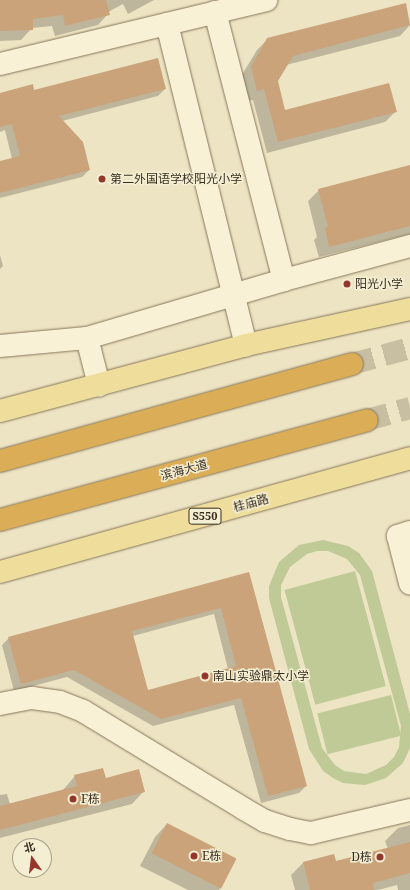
<!DOCTYPE html>
<meta charset="utf-8">
<style>
body{margin:0}
#map{position:relative;width:410px;height:890px;overflow:hidden;background:#ede4c3;font-family:"Noto Serif","Noto Sans SC",serif}
div>[style]{position:absolute}
.green>*{inset:0;background:#bfca97;transform-origin:0 0}
.shadow>*{inset:0;background:#0003}
.building>*{inset:0;background:#caa37a;transform-origin:0 0}
.highway-tunnel>*{height:22px;margin-top:-11px;transform-origin:0;background:repeating-linear-gradient(90deg,#c8bfa2 0 22px,transparent 0 33px)}
.roads{filter:drop-shadow(0 0 1px #86765a) drop-shadow(0 0 1px #86765a)}
.minor>*{height:22px;margin:-11px;padding:0 11px;transform-origin:11px;border-radius:11px;background:#f8f1d6}
.major>*{height:22px;margin:-11px;padding:0 11px;transform-origin:11px;border-radius:11px;background:#efdd9b}
.highway>*{height:22px;margin:-11px;padding:0 11px;transform-origin:11px;border-radius:11px;background:#daad56}
.dots>*{width:11px;height:11px;translate:-50% -50%;box-sizing:border-box;border:2px solid #f4eed2;border-radius:50%}
span{translate:-50% -50%;white-space:nowrap;text-align:center;line-height:1.15;-webkit-text-stroke:3px #f4eed2;paint-order:stroke}
.shield-label span{padding:1px 3px;background:#f4eed2;border:1px solid;border-radius:3px;-webkit-text-stroke-width:0}
.shield-label{font-size:11px;color:#362c1e;font-weight:700}
.poi-label{font-size:12px;color:#362c1e}
.left{translate:0 -50%;text-align:left}
.right{translate:-100% -50%;text-align:right}
.street-label{font-size:12px;color:#362c1e}
.north{position:absolute;left:12px;top:838px;width:40px;height:40px;box-sizing:border-box;background:#f4eed2;border:1px solid #a8a08a;border-radius:50%;rotate:346deg;font-size:11px;font-weight:700;line-height:16px;text-align:center;color:#362c1e}
.north::after{content:'';display:block;margin:auto;width:14px;height:18px;background:#93362c;clip-path:polygon(50% 0,100% 100%,50% 72%,0 100%)}
</style>
<div id="map">
<div class="green">
<div style="clip-path:polygon(evenodd,323px 540px,348px 546px,359px 553px,372px 571px,410px 714px,410px 748px,403px 763px,386px 778px,365px 785px,343px 783px,333px 778px,323px 771px,309px 749px,269px 598px,269px 586px,279px 562px,299px 545px,323px 540px,317px 551px,328px 551px,347px 559px,360px 575px,401px 726px,399px 747px,394px 757px,386px 765px,366px 774px,344px 771px,335px 765px,322px 748px,281px 597px,281px 585px,290px 567px,307px 554px,317px 551px)"></div>
<div style="left:355px;top:571px;width:119px;height:73px;rotate:75deg"></div>
<div style="left:391px;top:695px;width:42px;height:76px;rotate:76deg"></div>
</div>
<div class="shadow">
<div style="clip-path:polygon(0 0,154px 0,128px 14px,123px 4px,108px 12px,108px 14px,98px 25px,55px 36px,52px 26px,32px 28px,21px 40px,0 41px)"></div>
<div style="clip-path:polygon(405px 4px,410px 25px,400px 36px,286px 65px,277px 81px,284px 111px,396px 111px,385px 122px,267px 153px,253px 100px,246px 101px,240px 78px,257px 50px,268px 39px)"></div>
<div style="clip-path:polygon(165px 89px,158px 96px,62px 121px,89px 170px,82px 177px,0 198px,0 162px,12px 159px,5px 130px,0 132px,0 94px)"></div>
<div style="clip-path:polygon(410px 166px,410px 234px,319px 257px,314px 240px,317px 237px,308px 201px,319px 190px)"></div>
<div style="clip-path:polygon(0 255px,3px 266px,0 269px)"></div>
<div style="clip-path:polygon(evenodd,249px 573px,306px 786px,299px 793px,261px 803px,234px 705px,153px 726px,67px 677px,14px 691px,2px 645px,9px 638px,249px 573px,214px 614px,228px 669px,147px 691px,133px 636px,214px 614px)"></div>
<div style="clip-path:polygon(75px 776px,105px 779px,144px 791px,132px 804px,0 838px,0 795px,7px 794px,10px 804px,63px 790px)"></div>
<div style="clip-path:polygon(167px 824px,236px 859px,219px 890px,188px 890px,140px 866px,155px 837px)"></div>
<div style="clip-path:polygon(410px 825px,410px 890px,398px 890px,397px 885px,378px 890px,295px 890px,291px 875px,303px 863px,335px 862px,388px 849px,385px 841px,398px 828px)"></div>
</div>
<div class="building">
<div style="clip-path:polygon(0 0,106px 0,110px 15px,65px 26px,63px 15px,33px 19px,33px 30px,0 31px)"></div>
<div style="clip-path:polygon(406px 3px,410px 25px,293px 56px,278px 81px,285px 110px,389px 83px,397px 112px,278px 142px,264px 89px,257px 91px,251px 67px,267px 38px)"></div>
<div style="clip-path:polygon(158px 58px,166px 89px,59px 116px,83px 142px,90px 170px,0 193px,0 161px,20px 156px,12px 124px,0 127px,0 93px,33px 84px,34px 90px)"></div>
<div style="clip-path:polygon(410px 165px,410px 226px,329px 247px,325px 228px,328px 227px,318px 189px)"></div>
<div style="clip-path:polygon(evenodd,249px 572px,307px 786px,268px 796px,241px 698px,161px 719px,74px 670px,21px 684px,8px 637px,249px 572px,221px 608px,236px 666px,148px 690px,132px 631px,221px 608px)"></div>
<div style="clip-path:polygon(103px 768px,106px 778px,139px 769px,145px 792px,0 830px,0 806px,77px 786px,74px 775px)"></div>
<div style="left:167px;top:823px;width:78px;height:34px;rotate:27deg"></div>
<div style="clip-path:polygon(410px 842px,410px 873px,373px 883px,374px 890px,310px 890px,303px 862px,334px 854px,336px 861px)"></div>
</div>
<div class="highway-tunnel">
<div style="left:352px;top:364px;width:60px;rotate:-15.4deg"></div>
<div style="left:367px;top:420px;width:45px;rotate:-15.6deg"></div>
</div>
<div class="roads">
<div class="minor">
<div style="left:215px;top:12px;width:277px;rotate:75.6deg"></div>
<div style="left:167px;top:24px;width:331px;rotate:76.2deg"></div>
<div style="left:0;top:64px;width:274px;rotate:-13.5deg"></div>
<div style="left:87px;top:338px;width:49px;rotate:75.7deg"></div>
<div style="left:0;top:346px;width:87px;rotate:-5.3deg"></div>
<div style="left:87px;top:338px;width:205px;rotate:-16.4deg"></div>
<div style="left:284px;top:280px;width:131px;rotate:-15.1deg"></div>
<div style="left:410px;top:532px;width:13px;rotate:162deg"></div>
<div style="left:398px;top:536px;width:49px;rotate:75.7deg"></div>
<div style="left:0;top:704px;width:33px;rotate:-11deg"></div>
<div style="left:32px;top:698px;width:28px;rotate:8deg"></div>
<div style="left:60px;top:702px;width:25px;rotate:21deg"></div>
<div style="left:83px;top:711px;width:188px;rotate:31.3deg"></div>
<div style="left:244px;top:809px;width:24px;rotate:30deg"></div>
<div style="left:265px;top:821px;width:26px;rotate:18deg"></div>
<div style="left:290px;top:829px;width:21px;rotate:11deg"></div>
<div style="left:311px;top:833px;width:102px;rotate:-13.1deg"></div>
</div>
<div class="major">
<div style="left:0;top:411px;width:255px;rotate:-15deg"></div>
<div style="left:246px;top:345px;width:168px;rotate:-12.4deg"></div>
<div style="left:0;top:572px;width:426px;rotate:-15.5deg"></div>
</div>
<div class="highway">
<div style="left:0;top:461px;width:365px;rotate:-15.4deg"></div>
<div style="left:0;top:520px;width:380px;rotate:-15.2deg"></div>
</div>
</div>
<div class="dots">
<div style="left:102px;top:179px;background:#93362c"></div>
<div style="left:347px;top:284px;background:#93362c"></div>
<div style="left:205px;top:676px;background:#93362c"></div>
<div style="left:73px;top:799px;background:#93362c"></div>
<div style="left:194px;top:856px;background:#93362c"></div>
<div style="left:380px;top:857px;background:#93362c"></div>
</div>
<div class="shield-label">
<span style="left:205px;top:516px">S550</span>
</div>
<div class="poi-label">
<span class="left" style="left:110px;top:179px">第二外国语学校阳光小学</span>
<span class="left" style="left:355px;top:284px">阳光小学</span>
<span class="left" style="left:213px;top:676px">南山实验鼎太小学</span>
<span class="left" style="left:81px;top:799px">F栋</span>
<span class="left" style="left:202px;top:856px">E栋</span>
<span class="right" style="left:372px;top:857px">D栋</span>
</div>
<div class="street-label">
<span style="left:184px;top:470px;rotate:-15deg">滨海大道</span>
<span style="left:251px;top:503px;rotate:-15deg">桂庙路</span>
</div>
<div class="north">北</div>
</div>
